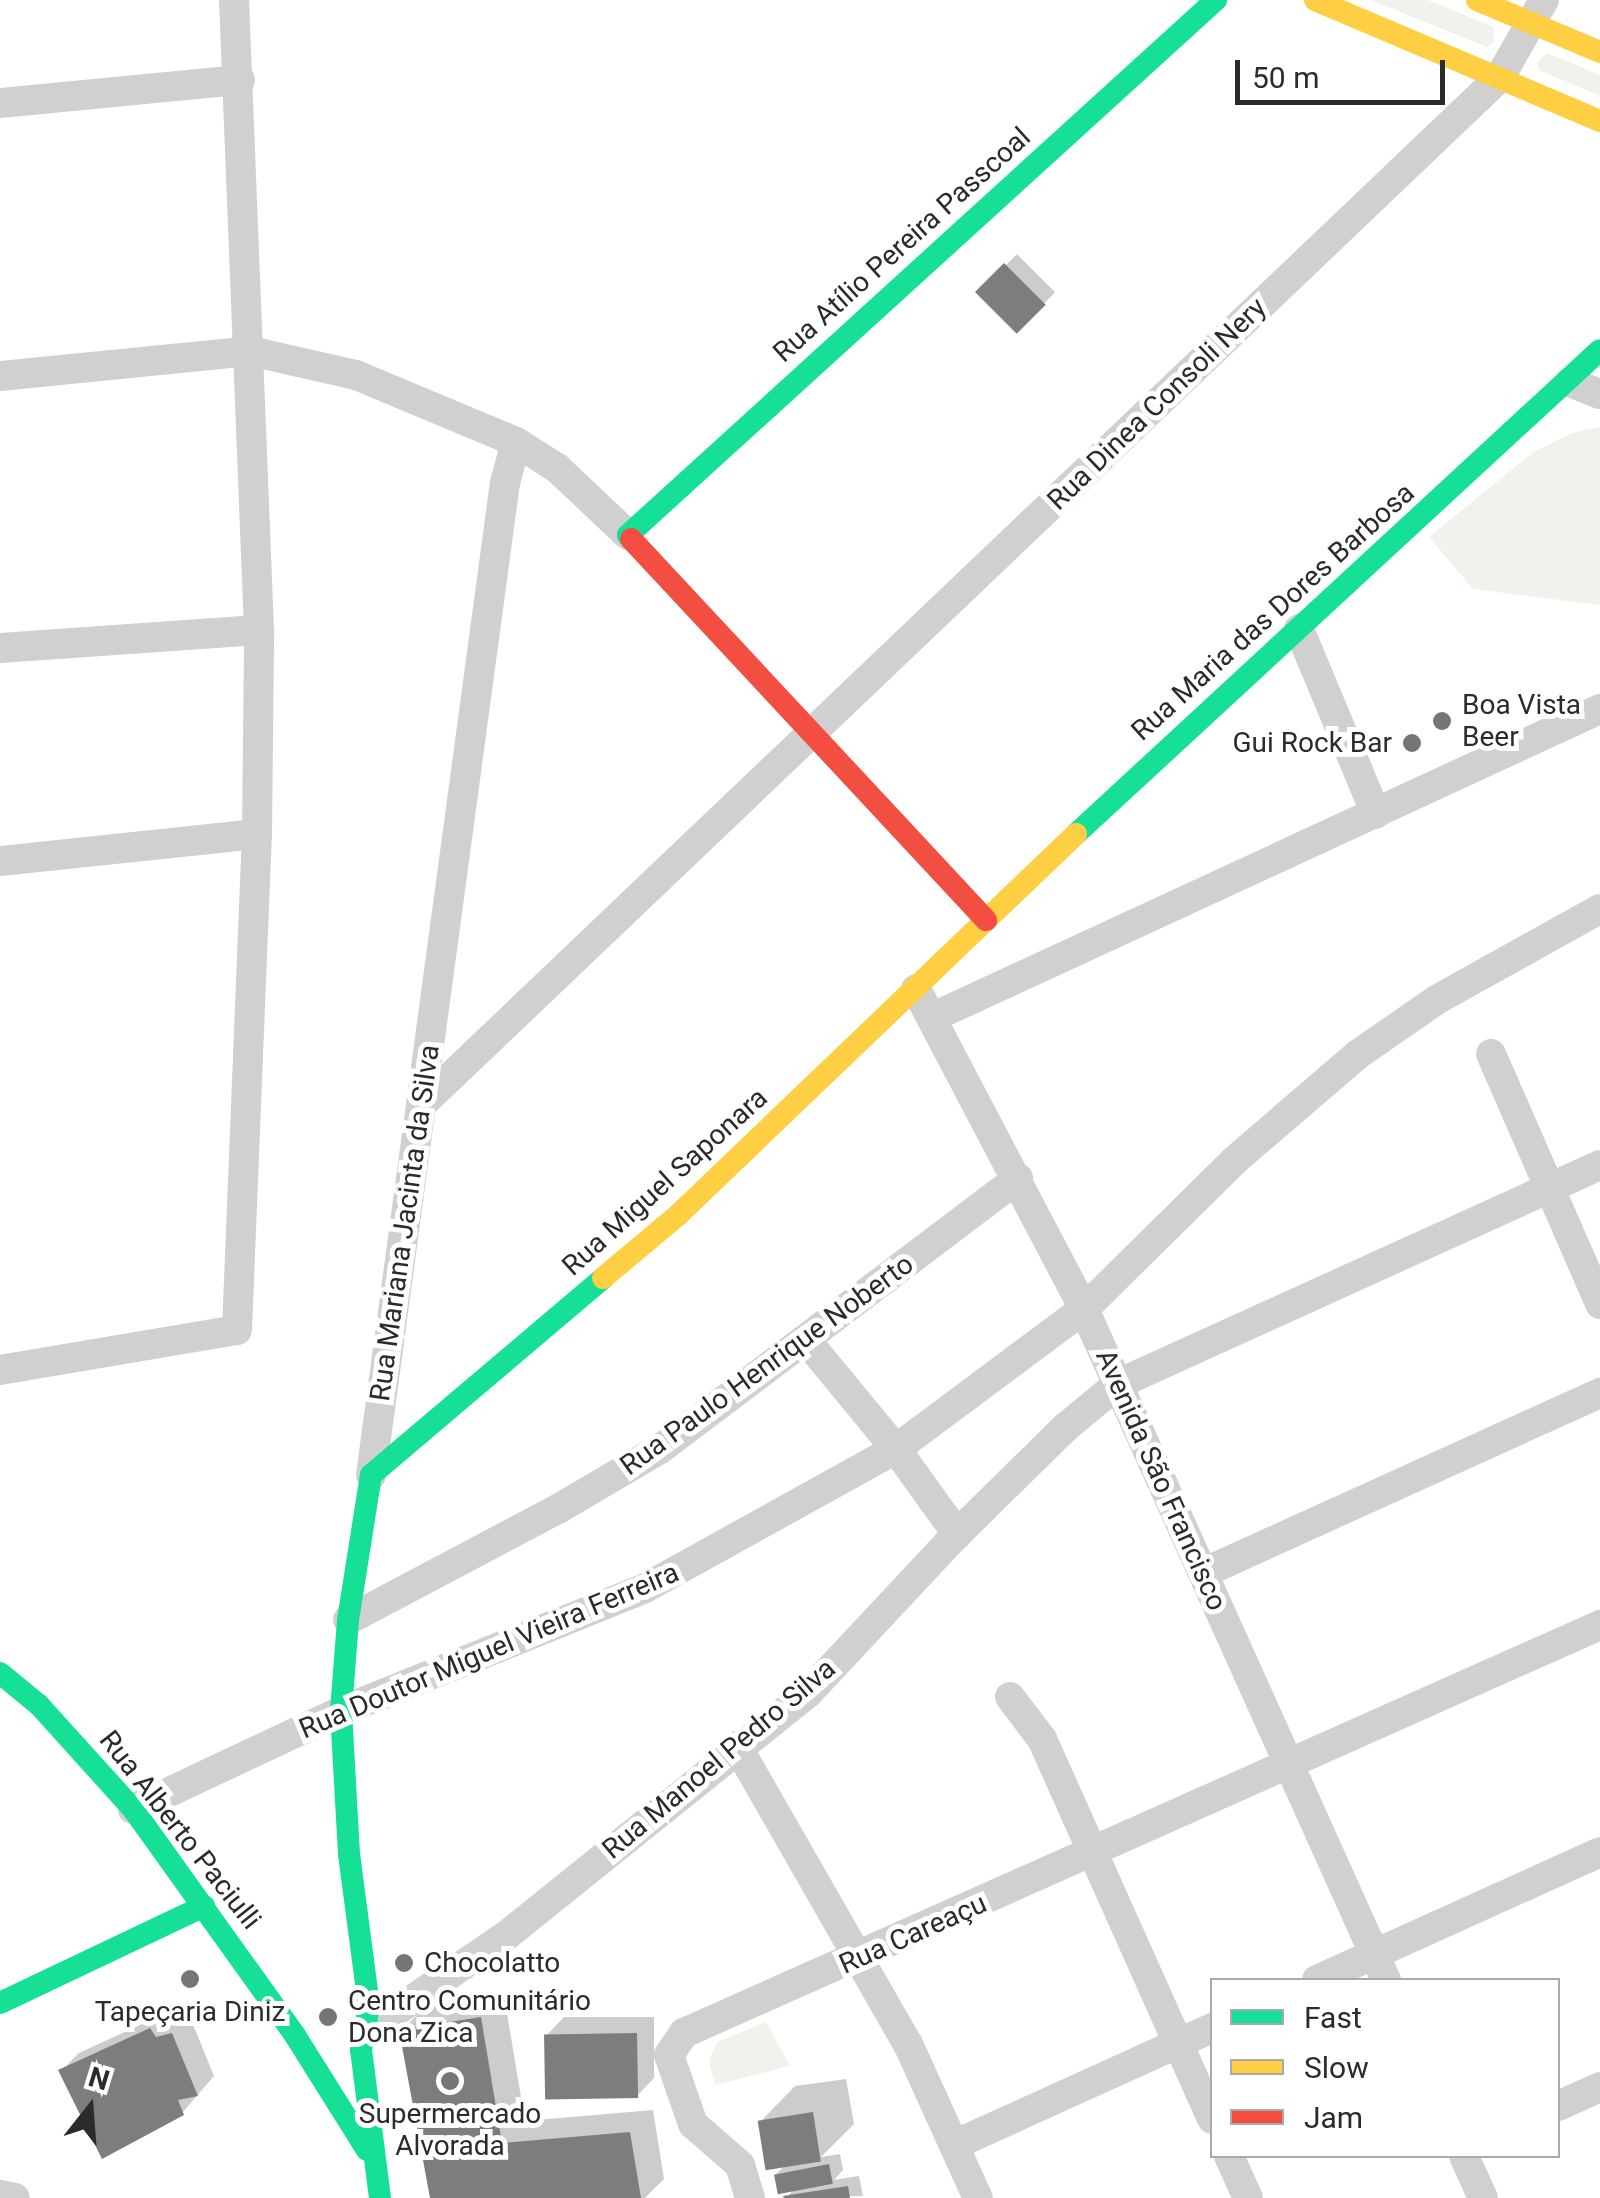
<!DOCTYPE html>
<meta charset="utf-8">
<style>
body{margin:0}
#map{position:relative;width:1600px;height:2198px;overflow:hidden;background:#fff;font-family:Roboto,sans-serif}
div>[style]{position:absolute}
.green>*{inset:0;background:#f1f2eb}
.shadow>*{inset:0;background:#0003;transform-origin:0 0}
.building>*{inset:0;background:#7d7d7d;transform-origin:0 0}
.street>*{height:30px;margin:-15px;padding:0 15px;transform-origin:15px;border-radius:15px;background:#d0d0d0}
.fast>*{height:22px;margin:-11px;padding:0 11px;transform-origin:11px;border-radius:11px;background:#16e098}
.slow>*{height:22px;margin:-11px;padding:0 11px;transform-origin:11px;border-radius:11px;background:#ffcf43}
.jam>*{height:22px;margin:-11px;padding:0 11px;transform-origin:11px;border-radius:11px;background:#f24e42}
.dots>*{width:28px;height:28px;translate:-50% -50%;box-sizing:border-box;border:5px solid #fff;border-radius:50%}
span{translate:-50% -50%;white-space:nowrap;text-align:center;line-height:1.15;-webkit-text-stroke:10px #fff;paint-order:stroke}
.street-label{font-size:28px;color:#2b2b2b}
.poi-label{font-size:28px;color:#2b2b2b}
.left{translate:0 -50%;text-align:left}
.right{translate:-100% -50%;text-align:right}
.legend{position:absolute;left:1210px;top:1978px;width:350px;height:180px;box-sizing:border-box;background:#fff;border:2px solid #aaa;margin:0;padding:12px 18px;list-style:none;font-size:30px;color:#2b2b2b}
.legend li{display:flex;align-items:center;gap:20px;height:50px}
.legend b{width:50px;border:2px solid #aaa}
.north{position:absolute;left:40px;top:2058px;width:100px;height:100px;-webkit-text-stroke:8px #fff;paint-order:stroke;rotate:17deg;font-size:28px;font-weight:700;line-height:40px;text-align:center;color:#2b2b2b}
.north::after{content:'';display:block;margin:auto;width:35px;height:45px;background:#2b2b2b;clip-path:polygon(50% 0,100% 100%,50% 72%,0 100%)}
.scale{position:absolute;left:1235px;top:60px;width:210px;height:45px;box-sizing:border-box;border:5px solid #2b2b2b;border-top:0;padding-left:12px;font-size:30px;line-height:35px;white-space:nowrap;color:#2b2b2b;-webkit-text-stroke:8px #fff;paint-order:stroke}
</style>
<div id="map">
<div class="green">
<div style="clip-path:polygon(1371px 0,1428px 0,1494px 27px,1493px 43px,1487px 47px)"></div>
<div style="clip-path:polygon(1547px 53px,1600px 75px,1600px 96px,1539px 70px,1537px 62px)"></div>
<div style="clip-path:polygon(1600px 427px,1600px 605px,1473px 589px,1429px 537px,1532px 453px,1572px 433px)"></div>
<div style="clip-path:polygon(766px 2022px,790px 2066px,715px 2085px,709px 2061px,717px 2042px)"></div>
</div>
<div class="shadow">
<div style="left:1017px;top:254px;width:54px;height:54px;rotate:45deg"></div>
<div style="clip-path:polygon(504px 1995px,525px 2121px,653px 2110px,664px 2179px,645px 2198px,433px 2198px,401px 2031px,425px 2007px)"></div>
<div style="clip-path:polygon(168px 2012px,174px 2021px,190px 2017px,214px 2076px,182px 2113px,62px 2070px,79px 2053px)"></div>
<div style="clip-path:polygon(564px 2017px,654px 2017px,654px 2078px,637px 2096px,547px 2035px)"></div>
<div style="clip-path:polygon(846px 2079px,854px 2124px,821px 2157px,840px 2154px,843px 2170px,834px 2180px,859px 2176px,863px 2196px,786px 2198px,795px 2188px,776px 2174px,787px 2163px,761px 2121px,795px 2086px)"></div>
</div>
<div class="building">
<div style="left:1004px;top:263px;width:59px;height:41px;rotate:45deg"></div>
<div style="clip-path:polygon(481px 2017px,502px 2143px,630px 2132px,641px 2198px,430px 2198px,399px 2030px)"></div>
<div style="clip-path:polygon(150px 2028px,156px 2037px,172px 2033px,198px 2096px,178px 2100px,184px 2115px,102px 2159px,58px 2070px)"></div>
<div style="left:637px;top:2033px;width:65px;height:93px;rotate:89deg"></div>
<div style="left:813px;top:2112px;width:50px;height:56px;rotate:81deg"></div>
<div style="left:829px;top:2164px;width:20px;height:56px;rotate:79deg"></div>
<div style="clip-path:polygon(848px 2186px,850px 2198px,784px 2198px,783px 2196px)"></div>
</div>
<div class="street">
<div style="left:0;top:103px;width:241px;rotate:-5.5deg"></div>
<div style="left:0;top:376px;width:251px;rotate:-5.7deg"></div>
<div style="left:250px;top:351px;width:109px;rotate:12.8deg"></div>
<div style="left:356px;top:375px;width:173px;rotate:22.7deg"></div>
<div style="left:516px;top:442px;width:49px;rotate:32.4deg"></div>
<div style="left:557px;top:468px;width:98px;rotate:43.3deg"></div>
<div style="left:1570px;top:382px;width:32px;rotate:22deg"></div>
<div style="left:1299px;top:629px;width:200px;rotate:67.4deg"></div>
<div style="left:0;top:648px;width:260px;rotate:-4deg"></div>
<div style="left:0;top:861px;width:258px;rotate:-6deg"></div>
<div style="left:916px;top:989px;width:361px;rotate:62.3deg"></div>
<div style="left:1084px;top:1309px;width:736px;rotate:65.77deg"></div>
<div style="left:933px;top:1017px;width:735px;rotate:-24.79deg"></div>
<div style="left:1491px;top:1054px;width:273px;rotate:66.4deg"></div>
<div style="left:422px;top:1104px;width:1489px;rotate:-43.61deg"></div>
<div style="left:1500px;top:77px;width:89px;rotate:-60.3deg"></div>
<div style="left:806px;top:1340px;width:141px;rotate:50.5deg"></div>
<div style="left:896px;top:1449px;width:105px;rotate:54.3deg"></div>
<div style="left:0;top:1370px;width:240px;rotate:-9.6deg"></div>
<div style="left:237px;top:1330px;width:496px;rotate:-87.7deg"></div>
<div style="left:257px;top:834px;width:204px;rotate:-89.4deg"></div>
<div style="left:259px;top:630px;width:630px;rotate:-92.27deg"></div>
<div style="left:371px;top:1475px;width:1001px;rotate:-82.31deg"></div>
<div style="left:505px;top:483px;width:42px;rotate:-75deg"></div>
<div style="left:1203px;top:1573px;width:436px;rotate:-24.4deg"></div>
<div style="left:348px;top:1620px;width:238px;rotate:-27.9deg"></div>
<div style="left:558px;top:1509px;width:118px;rotate:-30.5deg"></div>
<div style="left:660px;top:1449px;width:449px;rotate:-37.1deg"></div>
<div style="left:1010px;top:1697px;width:53px;rotate:52.7deg"></div>
<div style="left:1042px;top:1739px;width:416px;rotate:65.9deg"></div>
<div style="left:737px;top:1746px;width:344px;rotate:60.2deg"></div>
<div style="left:908px;top:2044px;width:169px;rotate:65.6deg"></div>
<div style="left:133px;top:1809px;width:230px;rotate:-25.2deg"></div>
<div style="left:341px;top:1711px;width:328px;rotate:-22deg"></div>
<div style="left:645px;top:1588px;width:287px;rotate:-29deg"></div>
<div style="left:896px;top:1449px;width:234px;rotate:-36.7deg"></div>
<div style="left:1084px;top:1309px;width:212px;rotate:-44.6deg"></div>
<div style="left:1235px;top:1160px;width:161px;rotate:-40.7deg"></div>
<div style="left:1357px;top:1055px;width:98px;rotate:-34.7deg"></div>
<div style="left:1438px;top:999px;width:185px;rotate:-29.1deg"></div>
<div style="left:1317px;top:1980px;width:311px;rotate:-24.3deg"></div>
<div style="left:380px;top:2022px;width:154px;rotate:-34.4deg"></div>
<div style="left:507px;top:1935px;width:386px;rotate:-38.8deg"></div>
<div style="left:808px;top:1693px;width:218px;rotate:-46.9deg"></div>
<div style="left:957px;top:1534px;width:153px;rotate:-44.5deg"></div>
<div style="left:1066px;top:1427px;width:67px;rotate:-39.6deg"></div>
<div style="left:1118px;top:1384px;width:529px;rotate:-24.43deg"></div>
<div style="left:1558px;top:2106px;width:46px;rotate:-24.3deg"></div>
<div style="left:954px;top:2145px;width:283px;rotate:-24.4deg"></div>
<div style="left:1229px;top:2156px;width:46px;rotate:65.7deg"></div>
<div style="left:1464px;top:2156px;width:46px;rotate:65.7deg"></div>
<div style="left:0;top:2195px;width:15px;rotate:11deg"></div>
<div style="left:750px;top:2198px;width:34px;rotate:-107deg"></div>
<div style="left:740px;top:2165px;width:62px;rotate:-138.9deg"></div>
<div style="left:693px;top:2124px;width:73px;rotate:-109.2deg"></div>
<div style="left:669px;top:2055px;width:27px;rotate:-56deg"></div>
<div style="left:684px;top:2033px;width:1003px;rotate:-24.01deg"></div>
</div>
<div class="fast">
<div style="left:631px;top:539px;width:5px;rotate:-127deg"></div>
<div style="left:628px;top:535px;width:795px;rotate:-42.3deg"></div>
<div style="left:1076px;top:834px;width:713px;rotate:-42.73deg"></div>
<div style="left:0;top:1673px;width:50px;rotate:39.4deg"></div>
<div style="left:39px;top:1705px;width:140px;rotate:47.9deg"></div>
<div style="left:133px;top:1809px;width:280px;rotate:54.4deg"></div>
<div style="left:296px;top:2037px;width:133px;rotate:57.9deg"></div>
<div style="left:0;top:2003px;width:226px;rotate:-25.4deg"></div>
<div style="left:380px;top:2198px;width:149px;rotate:-97.3deg"></div>
<div style="left:361px;top:2050px;width:45px;rotate:-79.7deg"></div>
<div style="left:369px;top:2006px;width:153px;rotate:-97.5deg"></div>
<div style="left:349px;top:1854px;width:143px;rotate:-93.2deg"></div>
<div style="left:341px;top:1711px;width:91px;rotate:-85.6deg"></div>
<div style="left:348px;top:1620px;width:147px;rotate:-81deg"></div>
<div style="left:371px;top:1475px;width:304px;rotate:-40.3deg"></div>
</div>
<div class="slow">
<div style="left:1315px;top:0;width:310px;rotate:23deg"></div>
<div style="left:1477px;top:0;width:134px;rotate:22.9deg"></div>
<div style="left:603px;top:1278px;width:98px;rotate:-40deg"></div>
<div style="left:678px;top:1215px;width:551px;rotate:-43.75deg"></div>
</div>
<div class="jam">
<div style="left:631px;top:539px;width:521px;rotate:47.02deg"></div>
</div>
<div class="dots">
<div style="left:1442px;top:721px;background:#757575"></div>
<div style="left:1412px;top:743px;background:#757575"></div>
<div style="left:404px;top:1963px;background:#757575"></div>
<div style="left:190px;top:1979px;background:#757575"></div>
<div style="left:328px;top:2017px;background:#757575"></div>
<div style="left:450px;top:2081px;background:#757575"></div>
</div>
<div class="street-label">
<span style="left:902px;top:245px;rotate:-42deg">Rua Atílio Pereira Passcoal</span>
<span style="left:1157px;top:404px;rotate:-44deg">Rua Dinea Consoli Nery</span>
<span style="left:1273px;top:612px;rotate:-42deg">Rua Maria das Dores Barbosa</span>
<span style="left:665px;top:1182px;rotate:-42deg">Rua Miguel Saponara</span>
<span style="left:405px;top:1223px;rotate:-82deg">Rua Mariana Jacinta da Silva</span>
<span style="left:767px;top:1365px;rotate:-36deg">Rua Paulo Henrique Noberto</span>
<span style="left:1161px;top:1480px;rotate:66deg">Avenida São Francisco</span>
<span style="left:489px;top:1651px;rotate:-23deg">Rua Doutor Miguel Vieira Ferreira</span>
<span style="left:719px;top:1759px;rotate:-40deg">Rua Manoel Pedro Silva</span>
<span style="left:180px;top:1830px;rotate:52deg">Rua Alberto Paciulli</span>
<span style="left:913px;top:1934px;rotate:-24deg">Rua Careaçu</span>
</div>
<div class="poi-label">
<span class="left" style="left:1462px;top:721px">Boa Vista<br>Beer</span>
<span class="right" style="left:1392px;top:743px">Gui Rock Bar</span>
<span class="left" style="left:424px;top:1963px">Chocolatto</span>
<span class="left" style="left:348px;top:2017px">Centro Comunitário<br>Dona Zica</span>
<span style="left:190px;top:2012px">Tapeçaria Diniz</span>
<span style="left:450px;top:2130px">Supermercado<br>Alvorada</span>
</div>
<ul class="legend">
<li><b style="height:12px;background:#16e098"></b>Fast</li>
<li><b style="height:12px;background:#ffcf43"></b>Slow</li>
<li><b style="height:12px;background:#f24e42"></b>Jam</li>
</ul>
<div class="north">N</div>
<div class="scale">50 m</div>
</div>
